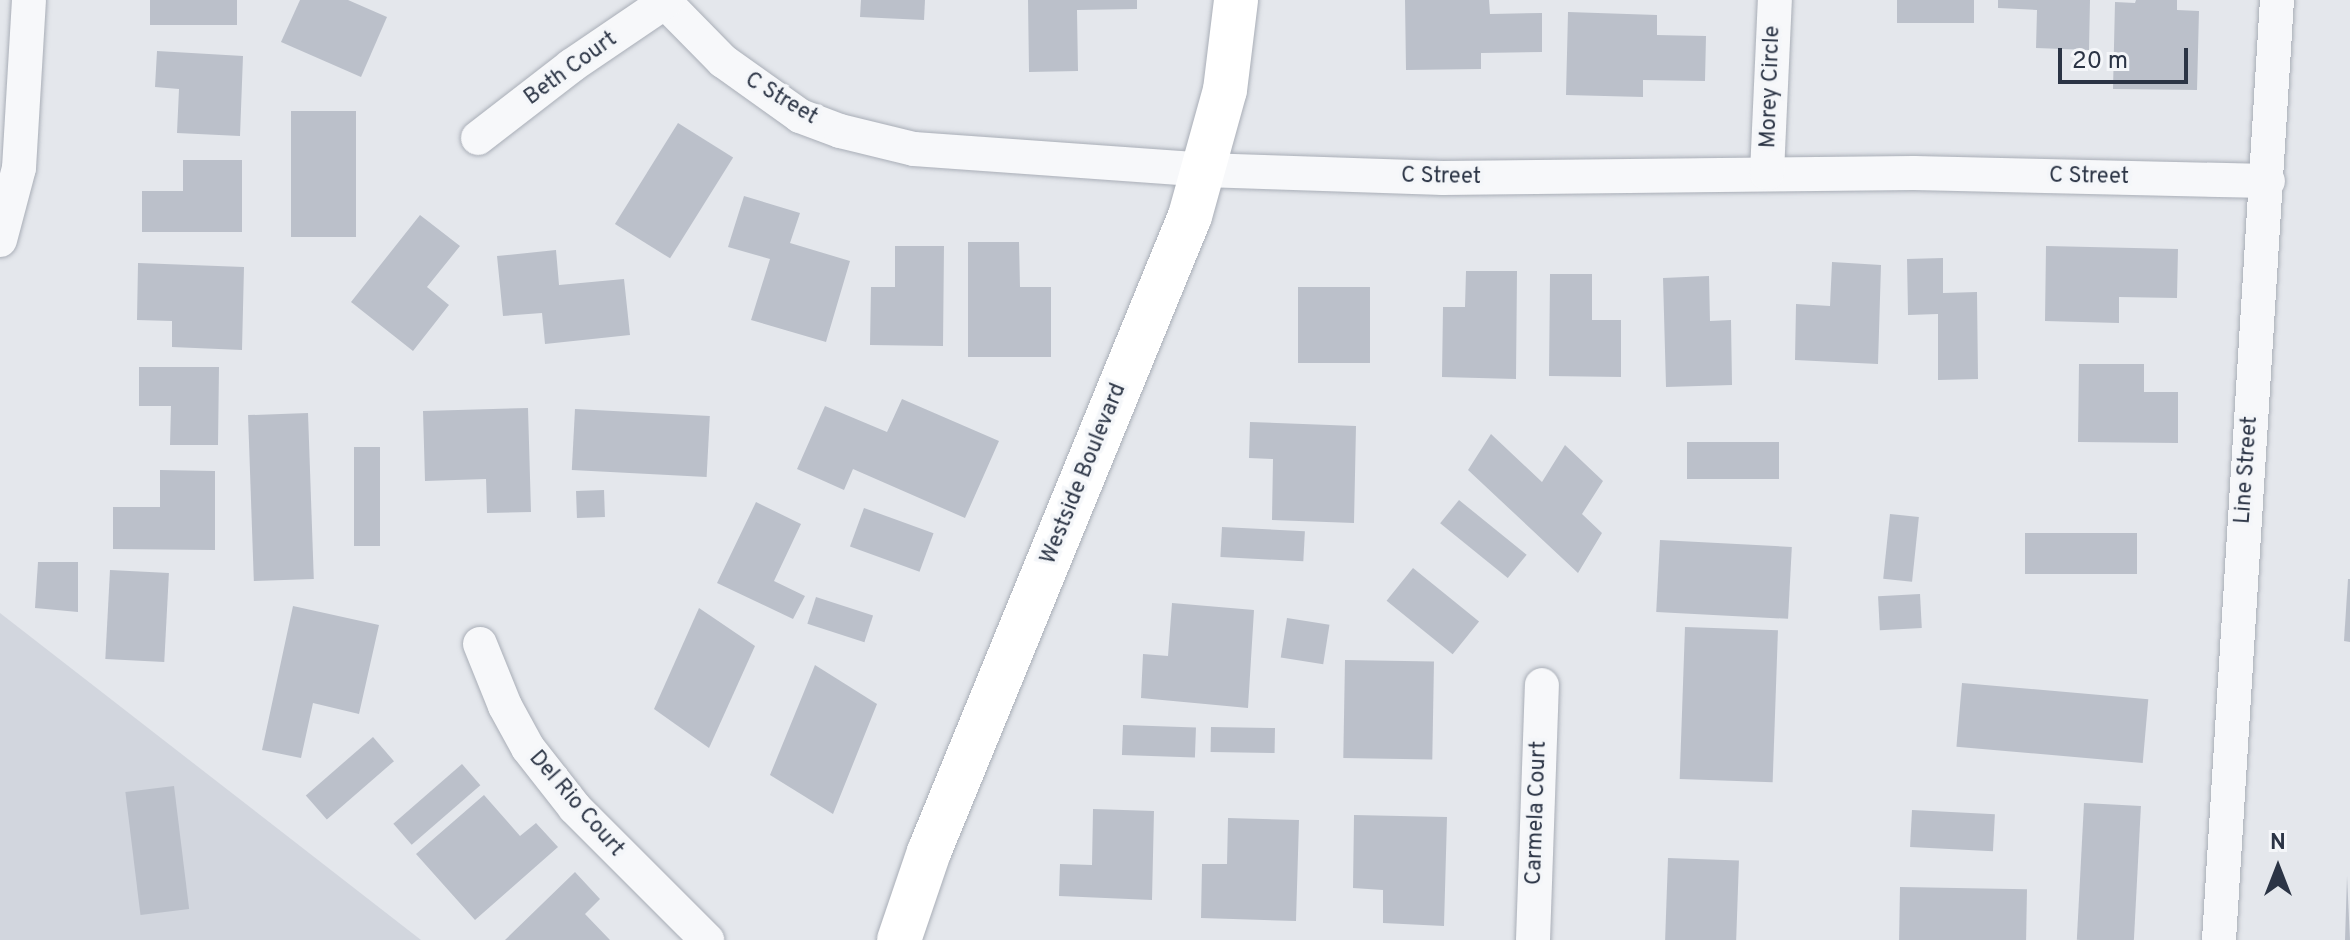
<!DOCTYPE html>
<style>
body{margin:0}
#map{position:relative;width:2350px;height:940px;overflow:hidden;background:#e4e7ec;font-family:Overpass,sans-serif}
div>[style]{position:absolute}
.built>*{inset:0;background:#d2d6de}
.building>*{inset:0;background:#bbc0ca;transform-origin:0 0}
.roads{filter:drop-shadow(0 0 2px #a9aeb7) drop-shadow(0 0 2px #a9aeb7)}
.street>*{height:34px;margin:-17px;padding:0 17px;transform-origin:17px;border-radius:17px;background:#f7f8fa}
.secondary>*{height:44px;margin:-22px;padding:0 22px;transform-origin:22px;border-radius:22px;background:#fff}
span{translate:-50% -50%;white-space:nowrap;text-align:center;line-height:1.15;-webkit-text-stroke:7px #f4f6f9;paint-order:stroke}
.street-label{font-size:22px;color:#2b3445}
.north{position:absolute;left:2238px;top:828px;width:80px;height:80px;-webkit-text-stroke:6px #f4f6f9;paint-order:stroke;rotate:0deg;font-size:22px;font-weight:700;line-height:32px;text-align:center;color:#2b3445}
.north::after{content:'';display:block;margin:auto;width:28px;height:36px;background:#2b3445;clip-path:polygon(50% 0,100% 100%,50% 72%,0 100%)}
.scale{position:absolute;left:2058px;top:48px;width:130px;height:36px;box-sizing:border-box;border:4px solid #2b3445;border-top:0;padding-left:10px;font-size:24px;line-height:28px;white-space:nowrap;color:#2b3445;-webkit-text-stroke:6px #f4f6f9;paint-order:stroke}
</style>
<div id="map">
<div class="built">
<div style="clip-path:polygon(0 613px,421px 940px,0 940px)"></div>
</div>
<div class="building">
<div style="left:150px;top:0;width:87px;height:25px"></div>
<div style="clip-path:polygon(300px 0,348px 0,387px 17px,361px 77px,281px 42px)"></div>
<div style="clip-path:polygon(861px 0,925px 0,924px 20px,860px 17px)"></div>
<div style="clip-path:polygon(1028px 0,1137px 0,1137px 9px,1077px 10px,1078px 71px,1029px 72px)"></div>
<div style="clip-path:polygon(1405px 0,1489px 0,1490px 14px,1542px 13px,1542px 52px,1481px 53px,1481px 69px,1406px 70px)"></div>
<div style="left:1897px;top:0;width:77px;height:23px"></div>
<div style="clip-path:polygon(1998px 0,2090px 0,2089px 50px,2036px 48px,2037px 10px,1998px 8px)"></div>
<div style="clip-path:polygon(2136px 0,2177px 0,2177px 10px,2199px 11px,2197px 90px,2113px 89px,2115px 2px,2135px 3px)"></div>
<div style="clip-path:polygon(1568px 12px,1657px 15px,1657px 35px,1706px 36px,1705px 81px,1643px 80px,1643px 97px,1566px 95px)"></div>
<div style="clip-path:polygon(157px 51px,243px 56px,240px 136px,177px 133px,179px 89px,155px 87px)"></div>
<div style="left:291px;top:111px;width:65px;height:126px"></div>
<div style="left:678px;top:123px;width:65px;height:119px;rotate:32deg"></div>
<div style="clip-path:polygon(183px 160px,242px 160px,242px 232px,142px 232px,142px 191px,183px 191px)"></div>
<div style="clip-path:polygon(744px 196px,800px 213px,790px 243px,850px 261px,826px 342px,751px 320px,770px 259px,728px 247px)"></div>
<div style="clip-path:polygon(420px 215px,460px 246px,427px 287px,449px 305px,413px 351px,351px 302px)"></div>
<div style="clip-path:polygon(968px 242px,1019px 242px,1020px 287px,1051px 287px,1051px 357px,968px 357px)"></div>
<div style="clip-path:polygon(895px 246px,944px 246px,943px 346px,870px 345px,871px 287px,895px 287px)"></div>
<div style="clip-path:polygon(2046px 246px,2178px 249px,2177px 298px,2119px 297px,2119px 323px,2045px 321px)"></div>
<div style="clip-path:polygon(556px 250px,559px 285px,624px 279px,630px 335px,545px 344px,542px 313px,503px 316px,497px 256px)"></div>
<div style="clip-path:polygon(1943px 258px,1943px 293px,1977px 292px,1978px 379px,1938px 380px,1938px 314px,1908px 315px,1907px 259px)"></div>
<div style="clip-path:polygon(1832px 262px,1881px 265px,1878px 364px,1795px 360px,1796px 304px,1830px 306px)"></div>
<div style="clip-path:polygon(138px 263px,244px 267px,242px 350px,172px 347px,172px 321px,137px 320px)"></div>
<div style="clip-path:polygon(1466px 271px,1517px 271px,1516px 379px,1442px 377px,1443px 307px,1465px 307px)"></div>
<div style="clip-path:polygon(1550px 274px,1592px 274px,1592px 320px,1621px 320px,1621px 377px,1549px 376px)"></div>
<div style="clip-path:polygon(1709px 276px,1710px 321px,1731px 320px,1732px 385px,1666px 387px,1663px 278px)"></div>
<div style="left:1298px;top:287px;width:72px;height:76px"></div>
<div style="clip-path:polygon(2079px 364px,2144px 364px,2144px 392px,2178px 392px,2178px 443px,2078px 442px)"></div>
<div style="clip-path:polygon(139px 367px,219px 367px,218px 445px,170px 445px,171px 406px,139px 406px)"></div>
<div style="clip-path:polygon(902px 399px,999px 441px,965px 518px,853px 469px,844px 490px,797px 469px,825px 406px,887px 432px)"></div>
<div style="clip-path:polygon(528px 408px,531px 512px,487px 513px,486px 479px,425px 481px,423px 411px)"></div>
<div style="left:575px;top:409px;width:135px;height:61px;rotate:3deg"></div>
<div style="left:308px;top:413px;width:166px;height:60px;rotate:88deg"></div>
<div style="clip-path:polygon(1250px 422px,1356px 426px,1354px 523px,1272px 520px,1273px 459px,1249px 458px)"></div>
<div style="clip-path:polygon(1491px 434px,1542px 482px,1565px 445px,1603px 481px,1582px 514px,1602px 533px,1578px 573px,1468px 470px)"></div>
<div style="left:1687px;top:442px;width:92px;height:37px"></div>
<div style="left:354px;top:447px;width:26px;height:99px"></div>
<div style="clip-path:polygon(160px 470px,215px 471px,215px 550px,113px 549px,113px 507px,160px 507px)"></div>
<div style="left:604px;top:490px;width:27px;height:28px;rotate:88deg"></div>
<div style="left:1459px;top:500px;width:87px;height:30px;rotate:39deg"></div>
<div style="clip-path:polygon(756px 502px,801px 524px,774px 581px,805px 596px,793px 619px,717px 583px)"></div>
<div style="left:864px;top:508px;width:74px;height:41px;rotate:20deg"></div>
<div style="left:1890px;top:514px;width:29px;height:65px;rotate:6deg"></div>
<div style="left:1222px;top:527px;width:83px;height:30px;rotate:3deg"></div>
<div style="left:2025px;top:533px;width:112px;height:41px"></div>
<div style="left:1660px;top:540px;width:132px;height:72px;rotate:3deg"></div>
<div style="clip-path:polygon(38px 562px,78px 562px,78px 612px,35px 608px)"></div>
<div style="left:1413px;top:568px;width:85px;height:42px;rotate:39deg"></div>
<div style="left:110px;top:570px;width:59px;height:89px;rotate:3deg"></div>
<div style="clip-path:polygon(2348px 579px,2350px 579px,2350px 642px,2344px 641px)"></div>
<div style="left:1920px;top:594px;width:34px;height:42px;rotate:87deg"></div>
<div style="left:816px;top:597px;width:60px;height:28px;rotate:18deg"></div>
<div style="clip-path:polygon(1172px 603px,1254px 610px,1248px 708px,1141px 698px,1143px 654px,1168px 656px)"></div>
<div style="clip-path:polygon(293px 606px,379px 625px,359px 714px,313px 703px,301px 758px,262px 750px)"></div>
<div style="clip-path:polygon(699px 608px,755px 646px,709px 748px,654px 709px)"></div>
<div style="left:1287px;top:618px;width:43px;height:40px;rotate:9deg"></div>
<div style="left:1685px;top:627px;width:93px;height:152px;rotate:2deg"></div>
<div style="left:1345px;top:660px;width:89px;height:98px;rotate:1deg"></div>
<div style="clip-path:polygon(815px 665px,877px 704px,833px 814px,770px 775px)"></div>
<div style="left:1962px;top:683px;width:187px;height:64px;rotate:5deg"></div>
<div style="left:1123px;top:725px;width:73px;height:30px;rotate:2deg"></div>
<div style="left:1211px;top:727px;width:64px;height:25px;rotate:1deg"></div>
<div style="left:373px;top:737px;width:32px;height:89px;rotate:49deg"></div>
<div style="left:462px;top:764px;width:28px;height:91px;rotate:49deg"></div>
<div style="left:174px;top:786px;width:124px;height:49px;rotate:83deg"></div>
<div style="clip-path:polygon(484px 795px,520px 836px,536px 823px,558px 847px,475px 920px,416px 854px)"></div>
<div style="left:2084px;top:803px;width:57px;height:137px;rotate:3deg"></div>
<div style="clip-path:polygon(1093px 809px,1154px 811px,1152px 900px,1059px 896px,1060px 864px,1092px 865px)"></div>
<div style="left:1912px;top:810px;width:83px;height:37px;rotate:3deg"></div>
<div style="clip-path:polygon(1354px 815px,1447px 817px,1444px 926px,1383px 923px,1383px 890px,1353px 888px)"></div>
<div style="clip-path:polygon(1228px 818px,1299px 820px,1296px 921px,1201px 918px,1202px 864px,1227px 864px)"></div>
<div style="left:1668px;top:858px;width:71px;height:82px;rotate:2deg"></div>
<div style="clip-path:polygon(575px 872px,600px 899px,585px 914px,610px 940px,505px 940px)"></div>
<div style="clip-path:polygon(2347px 876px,2350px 940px,2345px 940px)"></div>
<div style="left:1900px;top:887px;width:127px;height:53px;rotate:1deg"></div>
</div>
<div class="roads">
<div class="street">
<div style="left:663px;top:0;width:86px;rotate:45.5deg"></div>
<div style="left:723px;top:61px;width:95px;rotate:35.5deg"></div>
<div style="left:800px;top:116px;width:43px;rotate:20.6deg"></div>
<div style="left:840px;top:131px;width:76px;rotate:13.7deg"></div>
<div style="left:914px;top:149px;width:291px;rotate:4.1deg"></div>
<div style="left:1204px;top:170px;width:239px;rotate:1.9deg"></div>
<div style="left:1443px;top:178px;width:471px;rotate:-0.6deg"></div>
<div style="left:1914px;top:173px;width:354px;rotate:1.3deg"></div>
<div style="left:478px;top:138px;width:118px;rotate:-37.7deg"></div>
<div style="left:571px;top:66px;width:114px;rotate:-34.2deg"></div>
<div style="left:1767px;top:173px;width:173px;rotate:-87.4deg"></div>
<div style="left:0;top:240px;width:74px;rotate:-75.2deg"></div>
<div style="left:19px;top:168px;width:168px;rotate:-86.6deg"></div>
<div style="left:480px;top:644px;width:67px;rotate:68deg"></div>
<div style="left:505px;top:706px;width:48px;rotate:61.3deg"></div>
<div style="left:528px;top:748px;width:76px;rotate:51.9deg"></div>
<div style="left:575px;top:808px;width:187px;rotate:45deg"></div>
<div style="left:1533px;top:940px;width:255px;rotate:-88deg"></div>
<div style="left:2219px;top:940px;width:942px;rotate:-86.47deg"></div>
</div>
<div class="secondary">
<div style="left:899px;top:940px;width:93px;rotate:-71.2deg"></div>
<div style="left:929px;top:852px;width:687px;rotate:-67.69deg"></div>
<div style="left:1190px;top:216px;width:131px;rotate:-74.5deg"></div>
<div style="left:1225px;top:90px;width:91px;rotate:-83deg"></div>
</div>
</div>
<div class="street-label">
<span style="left:571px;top:69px;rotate:-36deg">Beth Court</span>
<span style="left:1771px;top:87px;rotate:-88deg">Morey Circle</span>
<span style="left:781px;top:99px;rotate:31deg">C Street</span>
<span style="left:1441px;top:177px;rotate:1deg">C Street</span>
<span style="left:2089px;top:177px;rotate:1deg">C Street</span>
<span style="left:2247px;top:470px;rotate:-86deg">Line Street</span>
<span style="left:1084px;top:474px;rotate:-68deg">Westside Boulevard</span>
<span style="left:576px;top:804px;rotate:49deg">Del Rio Court</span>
<span style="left:1537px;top:813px;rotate:-88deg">Carmela Court</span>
</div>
<div class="north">N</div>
<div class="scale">20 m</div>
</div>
